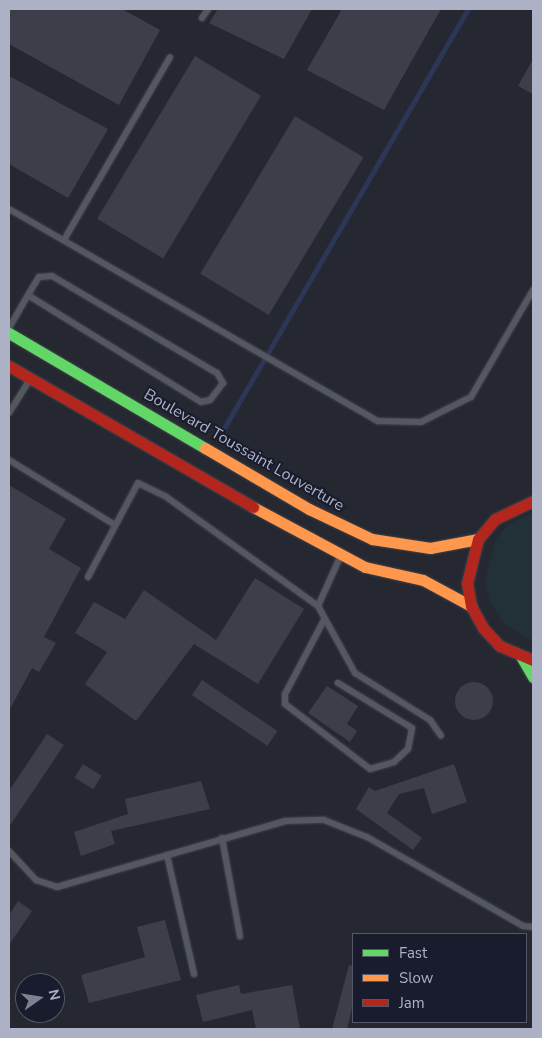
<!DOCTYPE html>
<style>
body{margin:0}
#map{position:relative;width:542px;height:1038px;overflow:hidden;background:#252831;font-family:"Nunito Sans",sans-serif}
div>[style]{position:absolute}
.green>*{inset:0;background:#223038}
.stream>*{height:4.5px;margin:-2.25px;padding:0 2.25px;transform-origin:2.25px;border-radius:2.25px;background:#2e3657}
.building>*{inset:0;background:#3c3f49;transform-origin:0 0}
.round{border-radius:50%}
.roads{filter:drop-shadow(0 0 1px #41434b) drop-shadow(0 0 1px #41434b)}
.lane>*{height:6px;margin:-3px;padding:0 3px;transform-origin:3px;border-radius:3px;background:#545660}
.fast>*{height:11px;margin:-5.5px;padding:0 5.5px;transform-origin:5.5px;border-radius:5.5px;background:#63d668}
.slow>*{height:11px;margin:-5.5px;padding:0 5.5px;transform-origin:5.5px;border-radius:5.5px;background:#ff974d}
.jam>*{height:11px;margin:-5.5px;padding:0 5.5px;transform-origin:5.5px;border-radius:5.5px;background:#b3261e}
span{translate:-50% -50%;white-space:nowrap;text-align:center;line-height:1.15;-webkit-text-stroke:4px #181c2c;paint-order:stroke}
.street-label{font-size:16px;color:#acb1c5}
.frame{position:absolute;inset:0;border:10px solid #acb1c5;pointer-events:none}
.legend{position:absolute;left:352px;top:933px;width:175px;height:90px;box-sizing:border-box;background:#181c2c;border:1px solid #535869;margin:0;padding:6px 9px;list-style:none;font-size:15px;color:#acb1c5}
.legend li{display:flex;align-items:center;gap:10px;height:25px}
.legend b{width:25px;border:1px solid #535869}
.north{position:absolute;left:15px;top:973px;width:50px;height:50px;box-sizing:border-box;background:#181c2c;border:1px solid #535869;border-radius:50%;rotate:77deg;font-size:14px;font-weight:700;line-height:20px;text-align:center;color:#acb1c5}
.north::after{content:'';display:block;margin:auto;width:18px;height:22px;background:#7d8191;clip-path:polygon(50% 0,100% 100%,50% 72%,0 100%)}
</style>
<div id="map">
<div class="green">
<div style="clip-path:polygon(533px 512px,533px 641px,502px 622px,490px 602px,485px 580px,496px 539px,510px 523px)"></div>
</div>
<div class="stream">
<div style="left:223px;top:430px;width:487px;rotate:-59.8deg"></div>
</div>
<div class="building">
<div style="clip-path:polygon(9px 9px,122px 9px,160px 30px,119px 105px,9px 44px)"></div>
<div style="clip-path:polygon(218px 9px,312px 9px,284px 59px,209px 23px)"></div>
<div style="clip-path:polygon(342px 9px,441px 9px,384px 110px,307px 70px)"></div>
<div style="left:195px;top:56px;width:77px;height:190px;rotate:31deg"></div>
<div style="clip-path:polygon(533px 59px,533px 94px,518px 86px)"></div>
<div style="clip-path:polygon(9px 76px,108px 129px,68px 198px,9px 164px)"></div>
<div style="left:295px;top:116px;width:80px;height:184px;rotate:31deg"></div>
<div style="clip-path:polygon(9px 485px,66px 519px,49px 549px,81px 568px,44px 637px,56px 643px,39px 672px,32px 668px,9px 711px)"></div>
<div style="clip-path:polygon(255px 578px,304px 609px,258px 684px,194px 644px,136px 721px,85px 684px,107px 652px,75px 633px,94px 602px,125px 619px,144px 590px,216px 640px)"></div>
<div style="left:202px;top:680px;width:91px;height:18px;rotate:34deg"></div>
<div class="round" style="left:455px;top:682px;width:38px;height:38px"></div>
<div style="clip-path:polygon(327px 686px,358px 706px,347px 724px,357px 731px,350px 742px,308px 713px)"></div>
<div style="clip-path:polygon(47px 734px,64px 745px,9px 827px,9px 791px)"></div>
<div style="left:83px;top:764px;width:22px;height:16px;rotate:32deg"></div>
<div style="clip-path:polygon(454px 764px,467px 802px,432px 814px,424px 788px,399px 794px,387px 813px,422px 838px,413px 850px,356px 809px,369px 787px,375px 791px)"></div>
<div style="clip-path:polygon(201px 781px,210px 809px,111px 831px,115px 844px,81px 856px,74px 832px,128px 814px,125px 799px)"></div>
<div style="clip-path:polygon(18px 901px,32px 911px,9px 945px,9px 915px)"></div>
<div style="clip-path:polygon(165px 920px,181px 980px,89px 1003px,81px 975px,145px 957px,137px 927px)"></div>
<div style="clip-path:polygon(349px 965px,353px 966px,353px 1004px,347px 1029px,332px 1029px)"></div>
<div style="clip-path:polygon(239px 985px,241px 994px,292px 985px,300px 1029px,256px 1029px,252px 1010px,203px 1022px,196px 995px)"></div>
</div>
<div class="roads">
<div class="lane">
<div style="left:202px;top:18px;width:11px;rotate:-56deg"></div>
<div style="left:9px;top:209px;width:426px;rotate:29.9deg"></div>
<div style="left:378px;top:421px;width:43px;rotate:1.3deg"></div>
<div style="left:421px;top:422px;width:56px;rotate:-26.6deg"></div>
<div style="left:471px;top:397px;width:124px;rotate:-59.9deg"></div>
<div style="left:64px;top:240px;width:211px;rotate:-59.9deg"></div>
<div style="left:9px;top:328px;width:38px;rotate:-60deg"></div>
<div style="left:28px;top:295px;width:21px;rotate:-59deg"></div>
<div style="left:39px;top:277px;width:13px;rotate:-4deg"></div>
<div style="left:52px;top:276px;width:191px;rotate:30.5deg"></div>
<div style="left:217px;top:373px;width:12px;rotate:59deg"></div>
<div style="left:223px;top:383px;width:21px;rotate:127deg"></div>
<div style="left:210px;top:400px;width:9px;rotate:167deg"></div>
<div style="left:201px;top:402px;width:203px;rotate:-148.3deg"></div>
<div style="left:9px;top:413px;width:39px;rotate:-58deg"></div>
<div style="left:9px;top:460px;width:121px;rotate:31.5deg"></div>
<div style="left:88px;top:577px;width:106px;rotate:-62deg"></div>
<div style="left:138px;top:483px;width:30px;rotate:26deg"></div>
<div style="left:165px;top:496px;width:188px;rotate:35.7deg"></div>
<div style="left:318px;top:606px;width:77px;rotate:61.1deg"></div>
<div style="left:355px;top:673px;width:89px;rotate:32.1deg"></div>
<div style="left:430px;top:720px;width:19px;rotate:55deg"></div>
<div style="left:318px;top:606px;width:56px;rotate:-65.7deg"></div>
<div style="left:324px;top:620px;width:84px;rotate:117.8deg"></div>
<div style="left:285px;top:694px;width:10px;rotate:90deg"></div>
<div style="left:285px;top:704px;width:107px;rotate:37.4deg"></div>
<div style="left:370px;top:769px;width:25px;rotate:-16deg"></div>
<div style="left:394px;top:762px;width:19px;rotate:-43deg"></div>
<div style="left:408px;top:749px;width:21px;rotate:-79deg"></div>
<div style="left:412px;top:728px;width:87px;rotate:-148.7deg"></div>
<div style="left:222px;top:838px;width:100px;rotate:79.6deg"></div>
<div style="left:9px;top:851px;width:40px;rotate:47deg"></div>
<div style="left:36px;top:880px;width:22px;rotate:18deg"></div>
<div style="left:57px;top:887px;width:238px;rotate:-16.1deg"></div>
<div style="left:286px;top:821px;width:38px;rotate:-2deg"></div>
<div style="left:324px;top:820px;width:46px;rotate:21.6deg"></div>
<div style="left:367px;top:837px;width:180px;rotate:29.7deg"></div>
<div style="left:523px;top:926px;width:10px;rotate:6deg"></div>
<div style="left:167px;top:855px;width:122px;rotate:77.2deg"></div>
</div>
<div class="fast">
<div style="left:9px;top:333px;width:227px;rotate:30.4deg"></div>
<div style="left:522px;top:658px;width:22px;rotate:60deg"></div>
</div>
<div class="slow">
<div style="left:205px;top:448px;width:121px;rotate:30.4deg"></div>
<div style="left:309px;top:509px;width:70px;rotate:25.5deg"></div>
<div style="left:372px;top:539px;width:59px;rotate:8.8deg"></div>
<div style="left:430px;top:548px;width:49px;rotate:-10.6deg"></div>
<div style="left:253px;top:507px;width:127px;rotate:28.2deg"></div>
<div style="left:365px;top:567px;width:59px;rotate:12.6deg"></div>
<div style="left:423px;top:580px;width:55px;rotate:28.4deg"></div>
</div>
<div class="jam">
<div style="left:9px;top:366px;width:282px;rotate:30deg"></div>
<div style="left:533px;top:501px;width:42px;rotate:154.7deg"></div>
<div style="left:495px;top:519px;width:26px;rotate:130deg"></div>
<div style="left:478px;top:539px;width:45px;rotate:104deg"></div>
<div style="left:467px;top:583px;width:23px;rotate:80deg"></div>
<div style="left:471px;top:606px;width:25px;rotate:61deg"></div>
<div style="left:483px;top:628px;width:25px;rotate:47deg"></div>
<div style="left:500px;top:646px;width:36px;rotate:23deg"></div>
</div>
</div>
<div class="street-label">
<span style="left:244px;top:450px;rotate:30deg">Boulevard Toussaint Louverture</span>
</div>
<div class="frame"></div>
<ul class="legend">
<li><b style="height:6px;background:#63d668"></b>Fast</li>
<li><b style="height:6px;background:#ff974d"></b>Slow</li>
<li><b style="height:6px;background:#b3261e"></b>Jam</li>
</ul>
<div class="north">N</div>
</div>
